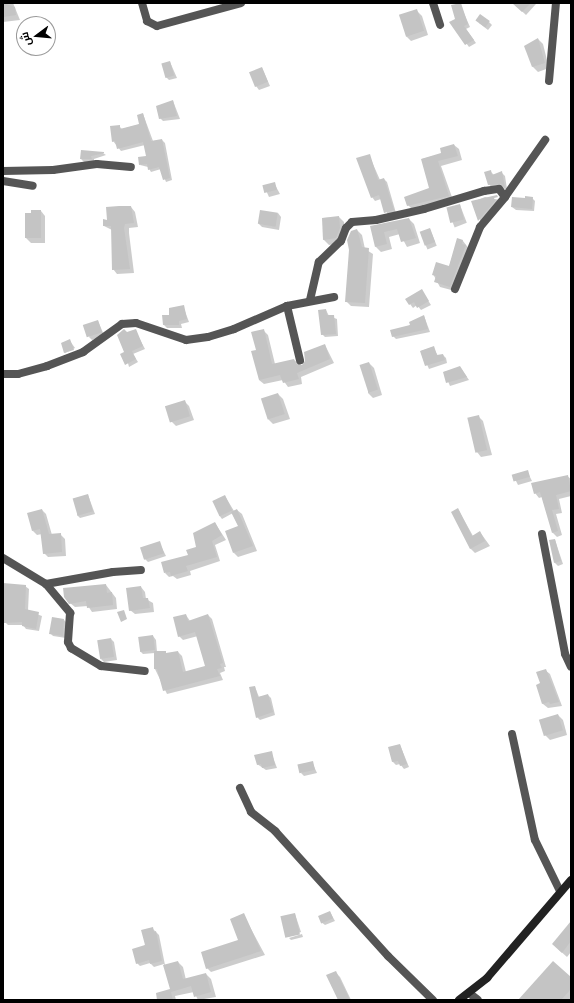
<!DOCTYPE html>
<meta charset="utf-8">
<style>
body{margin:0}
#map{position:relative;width:574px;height:1003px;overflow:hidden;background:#fff;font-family:"IBM Plex Sans",Cairo,sans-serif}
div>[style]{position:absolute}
.shadow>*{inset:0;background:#0003;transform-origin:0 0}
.building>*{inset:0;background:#c4c4c4;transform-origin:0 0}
.street>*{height:8px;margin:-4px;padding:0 4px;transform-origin:4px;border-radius:4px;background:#555}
.secondary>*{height:8px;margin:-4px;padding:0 4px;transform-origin:4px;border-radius:4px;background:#222}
span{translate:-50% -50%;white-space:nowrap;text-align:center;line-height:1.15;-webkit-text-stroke:4px #fff;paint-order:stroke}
.frame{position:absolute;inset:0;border:4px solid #000;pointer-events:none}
.north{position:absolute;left:16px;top:16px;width:40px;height:40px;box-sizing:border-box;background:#fff;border:1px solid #999;border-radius:50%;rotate:254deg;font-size:11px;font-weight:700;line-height:16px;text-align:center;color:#000}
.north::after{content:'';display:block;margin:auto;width:14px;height:18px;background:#000;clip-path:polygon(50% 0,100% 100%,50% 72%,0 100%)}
</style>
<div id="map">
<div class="shadow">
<div style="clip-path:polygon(3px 3px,13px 3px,20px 20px,3px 22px)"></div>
<div style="clip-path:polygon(513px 3px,535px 3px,536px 4px,526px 15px)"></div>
<div style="clip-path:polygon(460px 4px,470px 27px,466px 29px,476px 43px,469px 47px,451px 22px,456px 20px)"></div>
<div style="clip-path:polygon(417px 11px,422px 16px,428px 35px,411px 41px,406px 36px)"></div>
<div style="clip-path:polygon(489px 22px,492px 25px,488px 30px,479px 23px)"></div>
<div style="clip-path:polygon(538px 39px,543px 44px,549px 68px,538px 72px,533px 67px,526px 46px)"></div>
<div style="clip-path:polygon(170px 62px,177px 78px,169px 80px,166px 77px)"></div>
<div style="clip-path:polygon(262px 68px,270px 86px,259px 90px,256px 86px)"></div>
<div style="clip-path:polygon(173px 101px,180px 119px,163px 121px,160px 118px)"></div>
<div style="clip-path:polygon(143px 114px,153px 141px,162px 140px,165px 143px,172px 180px,166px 182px,161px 169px,151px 172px,148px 167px,140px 165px,147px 157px,145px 145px,121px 151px,113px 141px,119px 126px,122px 129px,141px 124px)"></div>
<div style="clip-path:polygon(454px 145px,459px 149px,462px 160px,441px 166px,453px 200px,412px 209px,408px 205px,430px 189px,422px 159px,442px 154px)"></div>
<div style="clip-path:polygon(82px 151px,103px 153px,106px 155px,94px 159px,94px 162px,84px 162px,81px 159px)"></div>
<div style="clip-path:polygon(369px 155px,380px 180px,384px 179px,387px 182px,396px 213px,388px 215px,381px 199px,375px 201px,372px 197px)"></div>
<div style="clip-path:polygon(490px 171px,494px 175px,502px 173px,505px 176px,507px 189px,492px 188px,489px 184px)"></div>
<div style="clip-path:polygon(274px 183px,280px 194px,269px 197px,264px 186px)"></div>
<div style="clip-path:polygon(485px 197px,500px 200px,481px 223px,473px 202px)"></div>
<div style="clip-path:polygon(513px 198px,532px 198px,535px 201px,534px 211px,516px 210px,512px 207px)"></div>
<div style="left:460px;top:205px;width:19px;height:13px;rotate:69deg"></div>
<div style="clip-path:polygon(131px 207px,135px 212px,138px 227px,129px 228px,129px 233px,134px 273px,117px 274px,113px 269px,112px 230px,104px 226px)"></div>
<div style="clip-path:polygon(41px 211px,45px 216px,45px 243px,31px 243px,26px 238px,26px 214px)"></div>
<div style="clip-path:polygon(278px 213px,281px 217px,279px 230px,262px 227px,259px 224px)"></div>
<div style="clip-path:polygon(339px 217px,344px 222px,345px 233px,341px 243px,329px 245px,324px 240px,323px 218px)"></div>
<div style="clip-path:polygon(409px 219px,414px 224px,420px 243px,407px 247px,400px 234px,389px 237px,392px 249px,381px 252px,376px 247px,372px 227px)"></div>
<div style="left:430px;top:229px;width:18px;height:10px;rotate:68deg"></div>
<div style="clip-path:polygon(357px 230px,362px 235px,365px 249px,373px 254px,369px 307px,351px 306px,346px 301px)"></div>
<div style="clip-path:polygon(458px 239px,463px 241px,470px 250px,455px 291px,440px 287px,433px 274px,449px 267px)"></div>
<div style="clip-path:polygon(422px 291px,431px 305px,421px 310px,417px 305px,413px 308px,410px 304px)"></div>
<div style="clip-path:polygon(183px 306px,189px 322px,181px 324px,182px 328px,167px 328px,164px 325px)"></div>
<div style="clip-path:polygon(326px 310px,329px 316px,337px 319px,338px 336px,325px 337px,322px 334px)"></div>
<div style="clip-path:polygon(424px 316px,430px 332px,396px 339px,393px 336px)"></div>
<div style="clip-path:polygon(98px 321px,104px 335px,92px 340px,89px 337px)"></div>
<div style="clip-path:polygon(135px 330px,145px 349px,133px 354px,138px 362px,129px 367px,125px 352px,127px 333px)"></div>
<div style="clip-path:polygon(263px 330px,268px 335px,275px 364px,294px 360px,302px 366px,325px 345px,334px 363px,301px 377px,302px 384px,288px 387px,283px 380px,264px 384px,259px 380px,257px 350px)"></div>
<div style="clip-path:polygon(70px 341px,75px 348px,65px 353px,62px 343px)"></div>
<div style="clip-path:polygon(433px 347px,438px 356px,443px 355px,446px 358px,447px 363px,429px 369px,421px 351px)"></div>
<div style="clip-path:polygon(369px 363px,374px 368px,382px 395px,373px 398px,368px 393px)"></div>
<div style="clip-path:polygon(460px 367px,469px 380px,450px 386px,444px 372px)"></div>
<div style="clip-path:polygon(278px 394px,283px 399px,290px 419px,273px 424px,268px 419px)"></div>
<div style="clip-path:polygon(184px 401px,189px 406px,194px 420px,176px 426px,171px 421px)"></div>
<div style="clip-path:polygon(478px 416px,483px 421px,492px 455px,481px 457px,477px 452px)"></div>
<div style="clip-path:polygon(527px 471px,532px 481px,518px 485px,513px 475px)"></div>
<div style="clip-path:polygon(567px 476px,571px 479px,571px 496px,559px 499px,562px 513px,556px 514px,562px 535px,557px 537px,553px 533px,542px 497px,539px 498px,535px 493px)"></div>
<div style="clip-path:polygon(88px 495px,95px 514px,80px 518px,77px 515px)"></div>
<div style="clip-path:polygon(225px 496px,234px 511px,237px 510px,242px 514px,257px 551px,238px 557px,234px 553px,240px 527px,233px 513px,222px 519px,219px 515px)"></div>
<div style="clip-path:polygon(458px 509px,473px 536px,480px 532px,490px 546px,475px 553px,470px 548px)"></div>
<div style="clip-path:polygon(42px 510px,46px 514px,52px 535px,60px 534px,65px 539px,66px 556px,48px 557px,44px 553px,42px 534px,37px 535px,33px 531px)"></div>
<div style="clip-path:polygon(215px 523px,226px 540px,215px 545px,220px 561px,190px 571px,191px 575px,177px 579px,173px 576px,169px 577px,165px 573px,198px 548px)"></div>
<div style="clip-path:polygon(555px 540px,563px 564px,558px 566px,555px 563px)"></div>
<div style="clip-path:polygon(159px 542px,166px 556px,148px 562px,145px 559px)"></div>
<div style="clip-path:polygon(3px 584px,25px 586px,29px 589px,28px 611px,42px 616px,39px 631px,26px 629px,23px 625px,8px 625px,5px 622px)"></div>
<div style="clip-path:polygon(106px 585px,116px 598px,117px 609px,92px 612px,88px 606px,75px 607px,70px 603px)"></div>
<div style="clip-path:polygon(141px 587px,145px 592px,146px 599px,153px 603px,154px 612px,135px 614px,130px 610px)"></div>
<div style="clip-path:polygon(186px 615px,190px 621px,208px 615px,212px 619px,226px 667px,224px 667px,225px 671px,220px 673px,223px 680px,167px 694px,155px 669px,155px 653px,143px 654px,140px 651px,153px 636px,156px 640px,157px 652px,168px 654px,178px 652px,182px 656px,186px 672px,206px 667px,198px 636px,183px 640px,179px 636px)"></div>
<div style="clip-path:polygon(64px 620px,67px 623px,66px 638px,53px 636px,50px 633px)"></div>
<div style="clip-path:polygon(111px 639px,114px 642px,117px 660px,104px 662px,101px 659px)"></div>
<div style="clip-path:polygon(545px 670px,550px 674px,562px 706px,548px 708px,543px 704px,537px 685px,542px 684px)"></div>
<div style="clip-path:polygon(255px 687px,259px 697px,268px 695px,271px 698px,275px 715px,260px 720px,257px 717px)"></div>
<div style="clip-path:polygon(558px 715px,563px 720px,567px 735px,550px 740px,545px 735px)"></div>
<div style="clip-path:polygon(400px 745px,409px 767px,404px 769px,400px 764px,396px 765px,393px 762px,389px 748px)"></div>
<div style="clip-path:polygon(271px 752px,277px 768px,266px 770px,257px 764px)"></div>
<div style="clip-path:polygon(312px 762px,317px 773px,304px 776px,301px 773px)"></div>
<div style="clip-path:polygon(330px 912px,335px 921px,325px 925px,321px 922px)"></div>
<div style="clip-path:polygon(243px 914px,265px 955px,211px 972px,207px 968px,240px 940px)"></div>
<div style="clip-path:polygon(295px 914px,301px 932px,288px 937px)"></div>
<div style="clip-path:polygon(571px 923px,571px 952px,567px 957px,558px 949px)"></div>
<div style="clip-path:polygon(152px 928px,159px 935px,165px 965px,178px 962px,183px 967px,186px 980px,206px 974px,211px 979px,216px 997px,198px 1000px,194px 992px,175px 996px,176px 1000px,159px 1000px,171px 990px,164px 964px,154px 967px,150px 963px,140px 966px,137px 963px)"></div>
<div style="clip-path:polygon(302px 934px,303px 937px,291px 940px,289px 938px)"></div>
<div style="clip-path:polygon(335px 972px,340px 977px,351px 1000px,339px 1000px)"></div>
<div style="clip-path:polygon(571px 978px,571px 1000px,520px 1000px)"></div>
</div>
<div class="building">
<div style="clip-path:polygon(3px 3px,15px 7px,16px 15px,3px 17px)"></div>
<div style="clip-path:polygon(461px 3px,468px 24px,464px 26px,474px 40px,465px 45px,449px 22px,455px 19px,451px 5px)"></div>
<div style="clip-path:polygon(512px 3px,531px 3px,522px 12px)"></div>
<div style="left:417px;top:9px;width:23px;height:19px;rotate:72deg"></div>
<div style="left:480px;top:14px;width:12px;height:8px;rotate:35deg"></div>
<div style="clip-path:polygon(538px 38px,545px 63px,532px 67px,524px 46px)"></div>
<div style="left:170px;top:61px;width:15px;height:9px;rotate:74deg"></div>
<div style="left:262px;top:67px;width:16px;height:14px;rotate:68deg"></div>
<div style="clip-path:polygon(173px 100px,177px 116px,159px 119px,156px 106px)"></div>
<div style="clip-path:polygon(143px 113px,151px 141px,162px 139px,170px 178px,163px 180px,159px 167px,148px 170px,147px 164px,139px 165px,138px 157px,146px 156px,143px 142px,117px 149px,115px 141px,112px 142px,110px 126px,120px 125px,120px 129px,139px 124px,137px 115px)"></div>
<div style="clip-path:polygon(454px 144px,458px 156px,438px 161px,449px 196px,407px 206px,404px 197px,429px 188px,421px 159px,441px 153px,440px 148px)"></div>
<div style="clip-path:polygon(81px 150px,104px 152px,104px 153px,91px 156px,92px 159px,80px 159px)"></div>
<div style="clip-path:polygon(370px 154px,378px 180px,384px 178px,394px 210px,384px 213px,379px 195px,371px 198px,356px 158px)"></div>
<div style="clip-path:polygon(491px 170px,492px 175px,502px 171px,505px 188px,501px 184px,488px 185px,484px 172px)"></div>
<div style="left:275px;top:182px;width:8px;height:13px;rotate:76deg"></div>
<div style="clip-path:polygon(497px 195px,498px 197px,494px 198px,495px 201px,478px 221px,471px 201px)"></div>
<div style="clip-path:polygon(525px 196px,533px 197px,532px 209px,511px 207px,512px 197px,525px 198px)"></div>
<div style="left:460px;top:204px;width:16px;height:14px;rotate:76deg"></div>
<div style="clip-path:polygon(119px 206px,131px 206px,134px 223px,125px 224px,124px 228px,130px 269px,112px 270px,111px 226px,103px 226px,103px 219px,107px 220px,106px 207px)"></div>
<div style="clip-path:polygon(31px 210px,41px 210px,41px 238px,25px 238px,25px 213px,31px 213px)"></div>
<div style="left:260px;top:210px;width:18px;height:14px;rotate:9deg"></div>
<div style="clip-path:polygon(339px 216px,340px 228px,336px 238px,323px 240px,322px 218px)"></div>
<div style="clip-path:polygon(409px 218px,416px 238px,401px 242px,397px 229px,384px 232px,387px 244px,375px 247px,370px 226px)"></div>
<div style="left:430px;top:228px;width:15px;height:11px;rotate:70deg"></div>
<div style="clip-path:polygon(357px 229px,362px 247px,369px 248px,365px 303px,345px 302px,349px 250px,347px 240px,351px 231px)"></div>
<div style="clip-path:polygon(457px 238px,463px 240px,462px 244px,466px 245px,450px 287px,434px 282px,436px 276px,432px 275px,436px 262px,449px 266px)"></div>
<div style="clip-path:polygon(422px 289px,429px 301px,417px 308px,414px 302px,409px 305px,405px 299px)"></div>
<div style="clip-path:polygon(184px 305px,187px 319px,179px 321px,179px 325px,163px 325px,162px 315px,169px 315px,169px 308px)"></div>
<div style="clip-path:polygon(326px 309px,327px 315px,334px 315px,336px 334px,321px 335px,318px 310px)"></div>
<div style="clip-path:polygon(424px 315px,428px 329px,392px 337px,390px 330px,410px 325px,409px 322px)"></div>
<div style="left:98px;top:320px;width:13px;height:16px;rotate:72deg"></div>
<div style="clip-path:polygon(124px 329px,127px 332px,136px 329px,143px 346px,132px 351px,136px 359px,125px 365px,120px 354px,124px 352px,117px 335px)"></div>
<div style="clip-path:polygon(264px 329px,272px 364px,294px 359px,296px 364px,302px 365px,305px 361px,304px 352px,325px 344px,330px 359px,297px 373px,299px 379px,283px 383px,280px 375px,259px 380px,251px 351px,256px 350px,251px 332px)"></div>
<div style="clip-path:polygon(70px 339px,74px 350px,64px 353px,61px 343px)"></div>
<div style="clip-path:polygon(434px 346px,437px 355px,443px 354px,445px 360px,425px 366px,420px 351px)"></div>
<div style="left:369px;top:362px;width:29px;height:10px;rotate:72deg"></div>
<div style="clip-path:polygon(460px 366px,467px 377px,446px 383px,443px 372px)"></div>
<div style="left:278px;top:393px;width:22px;height:18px;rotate:72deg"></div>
<div style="left:185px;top:400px;width:17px;height:21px;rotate:73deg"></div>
<div style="left:479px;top:415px;width:36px;height:12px;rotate:77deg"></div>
<div style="left:528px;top:470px;width:7px;height:17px;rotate:74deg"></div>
<div style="clip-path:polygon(568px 475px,571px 491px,556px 495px,559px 509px,552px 510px,558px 531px,552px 533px,540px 492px,534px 494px,531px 483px)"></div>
<div style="left:88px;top:494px;width:18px;height:16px;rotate:74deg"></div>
<div style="left:225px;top:495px;width:17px;height:14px;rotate:65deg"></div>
<div style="clip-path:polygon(458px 508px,472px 536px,480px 531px,485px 541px,470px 549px,451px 512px)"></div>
<div style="clip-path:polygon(42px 509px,49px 534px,61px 533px,62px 552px,43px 554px,40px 529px,32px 531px,27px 513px)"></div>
<div style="clip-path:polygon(237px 509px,253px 546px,233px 553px,225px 531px,238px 526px,231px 512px)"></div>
<div style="clip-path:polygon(215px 522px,222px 535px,212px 541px,217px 557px,186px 566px,188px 571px,171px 576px,170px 572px,164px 573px,161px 562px,188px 555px,186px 550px,196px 547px,193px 533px)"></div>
<div style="clip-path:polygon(555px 539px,561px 561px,554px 563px,549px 540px)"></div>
<div style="left:160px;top:541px;width:13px;height:21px;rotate:72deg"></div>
<div style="clip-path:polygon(3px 583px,26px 585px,25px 609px,39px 612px,36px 629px,22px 626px,22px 622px,4px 623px)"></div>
<div style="clip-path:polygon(106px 584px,107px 593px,112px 592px,113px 605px,87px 608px,86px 601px,69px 604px,64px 597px,63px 588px)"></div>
<div style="clip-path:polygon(141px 586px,143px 598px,148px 598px,150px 608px,129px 611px,126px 588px)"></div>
<div style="clip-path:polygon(124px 610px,127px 619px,121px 622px,117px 612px)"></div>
<div style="clip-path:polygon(186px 614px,188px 621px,208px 614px,223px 663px,220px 664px,222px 668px,217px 669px,220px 676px,163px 691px,157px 669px,154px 669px,154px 651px,166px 651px,166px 653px,178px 651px,183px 672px,205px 666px,195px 632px,178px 637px,173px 617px)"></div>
<div style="clip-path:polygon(52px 617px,64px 619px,63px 636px,49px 634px)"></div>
<div style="left:153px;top:635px;width:15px;height:15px;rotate:82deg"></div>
<div style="left:111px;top:638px;width:19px;height:14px;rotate:81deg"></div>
<div style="clip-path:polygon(546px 669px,559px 702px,550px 704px,549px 702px,542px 704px,536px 685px,540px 683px,536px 672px)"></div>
<div style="clip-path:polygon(255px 686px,258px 697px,268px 694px,273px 712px,256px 718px,249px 687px)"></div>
<div style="left:558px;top:714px;width:17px;height:20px;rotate:73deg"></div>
<div style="clip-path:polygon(400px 744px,407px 764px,400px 766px,398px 761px,392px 762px,388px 747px)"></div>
<div style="clip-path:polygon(272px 751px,275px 765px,262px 768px,261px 764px,257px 765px,254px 755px)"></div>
<div style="left:313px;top:761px;width:9px;height:16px;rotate:77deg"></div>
<div style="left:330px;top:911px;width:8px;height:13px;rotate:67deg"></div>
<div style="clip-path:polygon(244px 913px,261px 951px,206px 969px,201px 952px,238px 940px,230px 919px)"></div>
<div style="left:295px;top:913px;width:22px;height:15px;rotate:77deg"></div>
<div style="clip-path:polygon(571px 921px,571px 941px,562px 953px,552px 944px)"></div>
<div style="clip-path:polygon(153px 927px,154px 932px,156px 931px,162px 961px,150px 964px,149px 960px,136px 964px,132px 949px,145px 945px,141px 930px)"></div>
<div style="clip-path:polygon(178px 961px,183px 979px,206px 973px,211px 992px,194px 997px,191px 986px,171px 992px,173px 1000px,157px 1000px,156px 993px,170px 989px,163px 965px)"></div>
<div style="clip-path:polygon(553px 961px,571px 977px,571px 989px,561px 1000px,518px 1000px)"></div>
<div style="clip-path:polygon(336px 971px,350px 1000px,338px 1000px,326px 975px)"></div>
</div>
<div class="street">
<div style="left:142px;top:3px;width:19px;rotate:74deg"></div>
<div style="left:147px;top:21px;width:11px;rotate:27deg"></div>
<div style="left:157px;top:26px;width:87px;rotate:-15.3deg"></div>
<div style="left:433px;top:3px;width:23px;rotate:72deg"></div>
<div style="left:549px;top:81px;width:78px;rotate:-84.9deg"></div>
<div style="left:3px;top:171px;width:50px;rotate:-1.1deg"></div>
<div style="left:53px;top:170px;width:44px;rotate:-7.8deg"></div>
<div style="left:97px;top:164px;width:34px;rotate:5deg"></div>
<div style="left:3px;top:181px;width:30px;rotate:9deg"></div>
<div style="left:455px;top:289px;width:67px;rotate:-68deg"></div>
<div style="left:480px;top:227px;width:39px;rotate:-50deg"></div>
<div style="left:505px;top:197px;width:70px;rotate:-54.9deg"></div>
<div style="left:310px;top:300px;width:39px;rotate:-77deg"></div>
<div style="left:319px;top:262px;width:30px;rotate:-44deg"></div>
<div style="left:341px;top:241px;width:14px;rotate:-69deg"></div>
<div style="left:346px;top:228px;width:8px;rotate:-45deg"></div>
<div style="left:352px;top:222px;width:24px;rotate:-5deg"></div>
<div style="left:376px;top:220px;width:49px;rotate:-12.9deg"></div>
<div style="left:424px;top:209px;width:63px;rotate:-16.7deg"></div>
<div style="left:484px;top:191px;width:15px;rotate:-8deg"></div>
<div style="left:499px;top:189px;width:10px;rotate:53deg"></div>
<div style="left:287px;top:306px;width:56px;rotate:76.5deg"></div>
<div style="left:3px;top:374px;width:15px"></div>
<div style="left:18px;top:374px;width:30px;rotate:-15deg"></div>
<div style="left:47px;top:366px;width:39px;rotate:-21deg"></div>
<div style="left:83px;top:352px;width:48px;rotate:-35.7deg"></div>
<div style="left:122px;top:324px;width:14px;rotate:-4deg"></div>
<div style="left:136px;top:323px;width:53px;rotate:18.8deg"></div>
<div style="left:186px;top:340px;width:22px;rotate:-8deg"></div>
<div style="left:208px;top:337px;width:27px;rotate:-17deg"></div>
<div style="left:234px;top:329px;width:58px;rotate:-23.5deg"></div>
<div style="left:287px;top:306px;width:48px;rotate:-10.8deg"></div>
<div style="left:542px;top:534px;width:122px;rotate:79.1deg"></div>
<div style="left:565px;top:654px;width:14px;rotate:65deg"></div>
<div style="left:3px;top:558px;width:50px;rotate:31.2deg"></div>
<div style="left:46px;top:584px;width:38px;rotate:50deg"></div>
<div style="left:70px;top:613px;width:29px;rotate:94deg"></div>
<div style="left:68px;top:642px;width:7px;rotate:63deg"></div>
<div style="left:71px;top:648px;width:35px;rotate:31deg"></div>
<div style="left:101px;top:666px;width:44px;rotate:6.5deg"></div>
<div style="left:46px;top:584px;width:68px;rotate:-10.2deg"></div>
<div style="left:113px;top:572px;width:28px;rotate:-4deg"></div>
<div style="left:512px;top:734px;width:108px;rotate:77.8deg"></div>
<div style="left:535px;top:840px;width:57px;rotate:63.9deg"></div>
<div style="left:240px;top:788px;width:26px;rotate:65deg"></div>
<div style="left:251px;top:812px;width:31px;rotate:38deg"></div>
<div style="left:275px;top:831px;width:169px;rotate:47.9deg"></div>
<div style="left:388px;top:956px;width:63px;rotate:44.4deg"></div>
<div style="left:469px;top:993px;width:11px;rotate:38deg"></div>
</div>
<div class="secondary">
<div style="left:459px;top:1000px;width:36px;rotate:-38deg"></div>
<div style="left:487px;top:978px;width:129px;rotate:-49.4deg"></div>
</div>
<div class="frame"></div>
<div class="north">ش</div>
</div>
